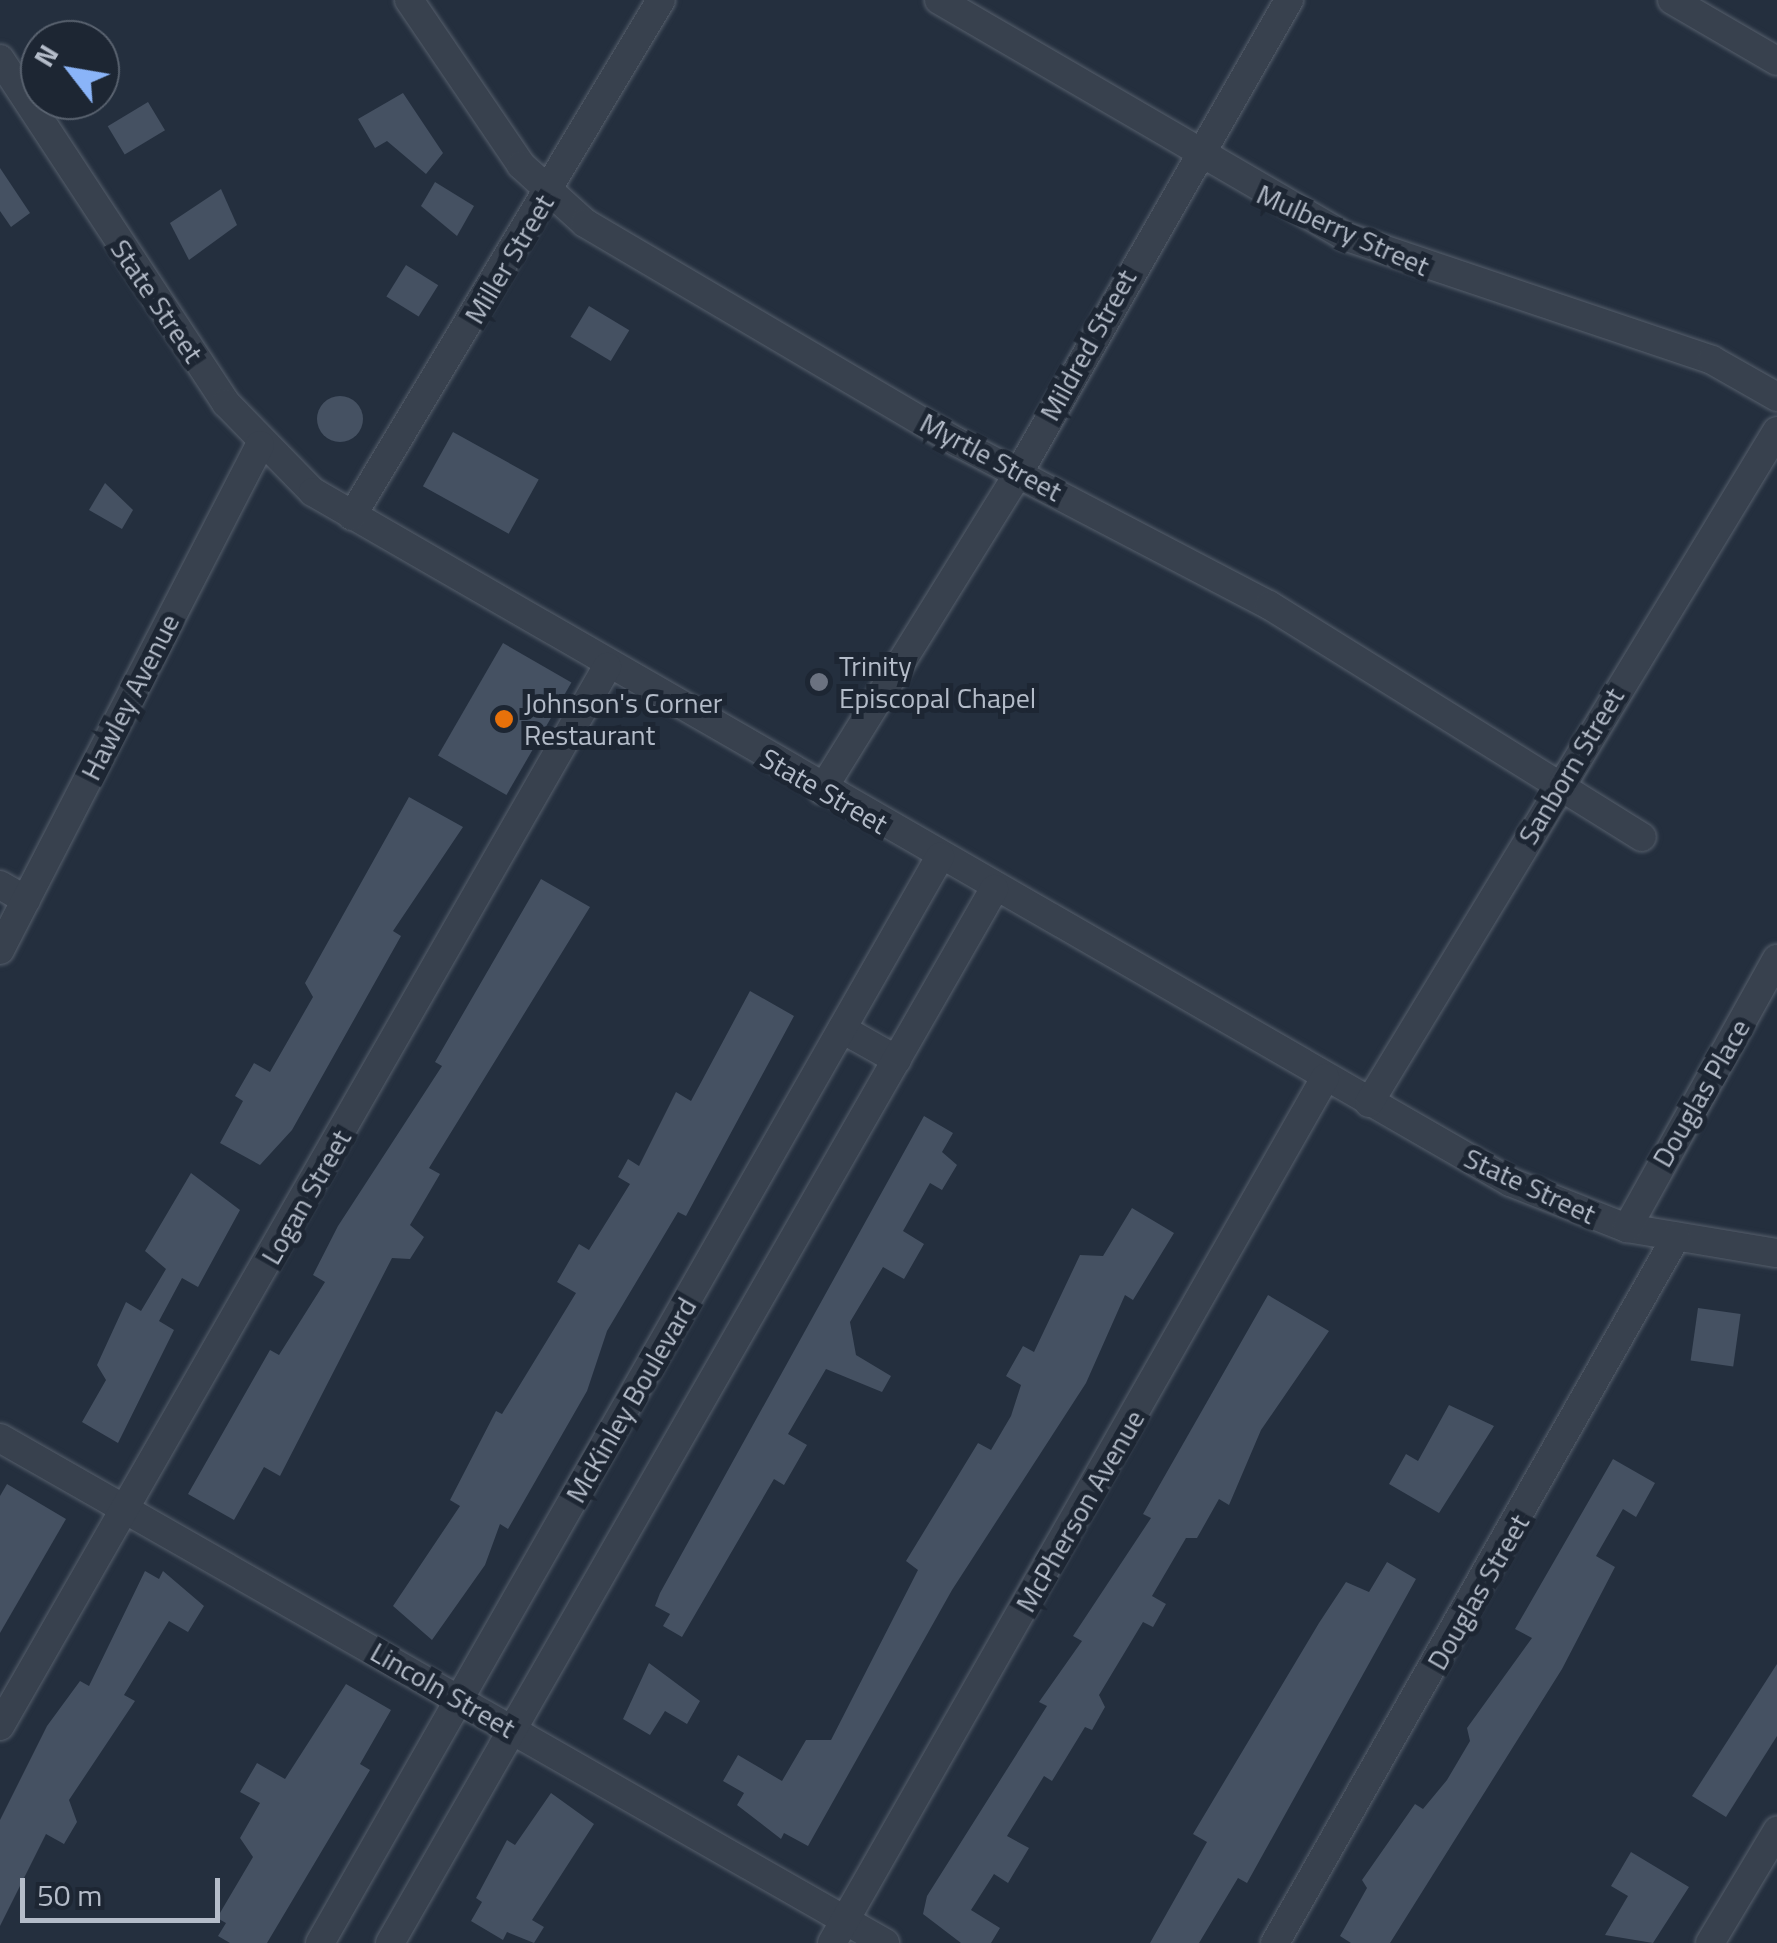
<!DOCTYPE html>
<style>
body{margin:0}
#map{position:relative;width:1777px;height:1943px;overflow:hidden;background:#242f3e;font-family:"Titillium Web",sans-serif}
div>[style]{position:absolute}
.building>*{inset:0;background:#455162;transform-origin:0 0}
.round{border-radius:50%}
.roads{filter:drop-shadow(0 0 2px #565f6c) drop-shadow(0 0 2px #565f6c)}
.minor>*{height:28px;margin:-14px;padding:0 14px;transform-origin:14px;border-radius:14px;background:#38414e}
.dots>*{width:28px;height:28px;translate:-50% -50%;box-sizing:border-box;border:5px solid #1d2633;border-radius:50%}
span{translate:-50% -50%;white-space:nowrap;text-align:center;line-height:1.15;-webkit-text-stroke:10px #1d2633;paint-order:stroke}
.street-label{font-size:28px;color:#b4bcc9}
.poi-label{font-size:28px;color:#b4bcc9}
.left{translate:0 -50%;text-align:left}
.north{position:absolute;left:20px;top:20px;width:100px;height:100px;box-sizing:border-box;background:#1d2633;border:2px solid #59626f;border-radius:50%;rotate:301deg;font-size:28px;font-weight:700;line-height:40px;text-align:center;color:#b4bcc9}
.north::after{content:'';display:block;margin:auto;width:35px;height:45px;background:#8ab4f8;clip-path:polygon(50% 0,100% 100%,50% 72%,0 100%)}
.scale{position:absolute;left:20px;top:1878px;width:200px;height:45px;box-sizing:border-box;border:5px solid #b4bcc9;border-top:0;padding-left:12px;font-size:30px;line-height:35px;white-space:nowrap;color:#b4bcc9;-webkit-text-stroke:8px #1d2633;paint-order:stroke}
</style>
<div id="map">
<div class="building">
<div style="clip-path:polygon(403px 93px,443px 153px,426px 174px,387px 141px,375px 148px,358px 119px)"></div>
<div style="left:148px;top:102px;width:33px;height:47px;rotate:59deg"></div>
<div style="clip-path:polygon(0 168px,30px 213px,11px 227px,0 211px)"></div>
<div style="clip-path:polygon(435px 182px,474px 206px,457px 236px,421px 206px)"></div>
<div style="clip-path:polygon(221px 189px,237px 225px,189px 260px,170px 223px)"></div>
<div style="left:406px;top:265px;width:38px;height:37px;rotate:32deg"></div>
<div style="left:589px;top:306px;width:47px;height:36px;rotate:31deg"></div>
<div class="round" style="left:317px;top:396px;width:46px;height:46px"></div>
<div style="left:453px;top:432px;width:98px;height:62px;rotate:29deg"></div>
<div style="clip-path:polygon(105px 483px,133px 510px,122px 529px,89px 510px)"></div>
<div style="left:503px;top:643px;width:79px;height:130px;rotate:30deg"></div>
<div style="clip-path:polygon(409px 797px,463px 827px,393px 931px,401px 936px,292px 1130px,260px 1165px,220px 1143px,243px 1101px,235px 1096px,254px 1063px,270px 1072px,313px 997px,305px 983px)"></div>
<div style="clip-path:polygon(541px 879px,590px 907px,429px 1168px,440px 1174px,410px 1225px,424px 1237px,410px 1259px,392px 1258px,280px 1476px,264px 1467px,234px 1520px,188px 1494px,270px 1350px,279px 1355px,325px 1282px,313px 1275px,338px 1226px,442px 1066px,435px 1062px)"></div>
<div style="clip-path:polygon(750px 991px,794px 1016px,686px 1216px,678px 1212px,607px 1331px,587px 1391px,508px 1529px,500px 1524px,485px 1565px,432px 1640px,393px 1606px,460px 1506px,450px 1500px,496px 1411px,502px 1414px,576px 1293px,557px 1282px,579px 1244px,589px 1250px,630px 1184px,618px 1177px,628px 1159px,639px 1166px,676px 1092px,691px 1101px)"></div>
<div style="clip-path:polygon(924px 1116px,953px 1133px,942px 1152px,957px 1165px,942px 1190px,930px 1183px,903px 1231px,924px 1244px,904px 1279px,883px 1267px,850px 1322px,856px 1355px,891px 1376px,882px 1392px,826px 1369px,788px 1434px,807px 1445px,784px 1485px,774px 1479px,682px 1637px,663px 1626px,670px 1614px,655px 1606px,660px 1593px)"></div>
<div style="clip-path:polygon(191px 1173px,240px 1210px,198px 1287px,182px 1278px,159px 1321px,174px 1330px,118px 1443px,82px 1422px,106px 1380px,97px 1365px,126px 1302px,141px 1311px,166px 1269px,145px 1251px)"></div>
<div style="clip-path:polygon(1132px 1208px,1174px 1233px,1133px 1300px,1125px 1295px,1086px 1383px,952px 1590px,808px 1846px,784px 1833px,781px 1839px,737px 1805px,744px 1793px,723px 1781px,738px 1755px,782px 1781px,806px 1740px,831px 1740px,918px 1570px,906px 1561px,978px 1443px,991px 1450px,1011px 1416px,1021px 1385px,1006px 1376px,1023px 1346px,1034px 1352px,1080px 1255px,1103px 1256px)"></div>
<div style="clip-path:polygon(1268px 1295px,1329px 1331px,1261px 1430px,1229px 1505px,1219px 1499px,1197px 1538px,1186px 1538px,1152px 1596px,1166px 1604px,1153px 1627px,1143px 1622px,1099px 1695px,1105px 1707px,1092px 1730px,1085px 1727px,1052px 1781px,1044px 1776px,1007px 1836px,1029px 1848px,1008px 1883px,994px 1874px,971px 1910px,1000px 1928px,991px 1943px,961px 1943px,923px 1914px,927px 1896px,1047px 1706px,1039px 1702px,1082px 1641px,1073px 1636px,1151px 1518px,1143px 1514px)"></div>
<div style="left:1698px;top:1308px;width:43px;height:53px;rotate:8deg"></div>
<div style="clip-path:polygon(1449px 1405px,1494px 1426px,1439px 1513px,1389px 1484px,1406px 1454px,1418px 1461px)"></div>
<div style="clip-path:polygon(1613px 1459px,1655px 1483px,1636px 1517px,1623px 1509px,1596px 1556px,1615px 1567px,1562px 1669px,1390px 1943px,1351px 1943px,1340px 1936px,1367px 1888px,1362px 1880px,1415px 1804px,1423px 1809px,1447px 1780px,1470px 1741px,1467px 1728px,1532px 1638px,1515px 1629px)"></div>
<div style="clip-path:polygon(7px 1484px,66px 1519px,0 1633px,0 1496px)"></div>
<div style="clip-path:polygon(1387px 1562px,1416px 1579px,1247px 1883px,1238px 1878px,1199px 1943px,1150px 1943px,1207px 1842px,1193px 1834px,1319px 1623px,1346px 1582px,1369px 1592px)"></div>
<div style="clip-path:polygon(145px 1571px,159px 1579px,163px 1571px,204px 1606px,188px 1632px,169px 1621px,124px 1695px,135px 1701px,69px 1800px,77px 1822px,64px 1844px,46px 1834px,0 1926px,0 1820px,47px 1726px,80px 1681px,89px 1686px)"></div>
<div style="clip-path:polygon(649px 1663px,700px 1701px,687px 1724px,665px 1711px,650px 1735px,623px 1719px)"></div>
<div style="clip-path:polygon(1777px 1664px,1777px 1736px,1726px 1817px,1692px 1796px)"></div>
<div style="clip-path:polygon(346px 1684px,391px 1710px,360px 1764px,370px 1770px,267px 1943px,230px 1943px,218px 1936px,226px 1923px,217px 1918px,253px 1857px,240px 1838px,260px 1803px,240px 1792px,257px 1763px,285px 1779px)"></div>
<div style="clip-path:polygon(551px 1793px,594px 1824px,532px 1920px,544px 1927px,534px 1943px,507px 1932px,503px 1940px,471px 1921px,482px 1902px,476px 1898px,507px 1840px,515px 1845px)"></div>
<div style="clip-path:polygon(1631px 1852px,1689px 1887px,1653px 1943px,1605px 1935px,1628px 1896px,1611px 1886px)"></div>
</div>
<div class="roads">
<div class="minor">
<div style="left:409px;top:0;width:199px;rotate:55.8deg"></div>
<div style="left:521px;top:165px;width:86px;rotate:42.2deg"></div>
<div style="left:585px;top:223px;width:432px;rotate:30.5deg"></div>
<div style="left:957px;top:442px;width:352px;rotate:27.6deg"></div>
<div style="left:1269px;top:605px;width:439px;rotate:31.9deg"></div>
<div style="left:939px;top:0;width:469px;rotate:30.2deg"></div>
<div style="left:1344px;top:236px;width:388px;rotate:18.6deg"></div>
<div style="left:1712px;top:360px;width:75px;rotate:29.6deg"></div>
<div style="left:1672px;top:0;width:121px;rotate:30.2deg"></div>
<div style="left:0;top:59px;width:412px;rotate:56.7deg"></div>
<div style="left:226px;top:403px;width:124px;rotate:45.7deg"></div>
<div style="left:313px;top:492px;width:1382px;rotate:29.96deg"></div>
<div style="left:1510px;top:1182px;width:126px;rotate:21.5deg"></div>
<div style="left:1627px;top:1228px;width:152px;rotate:9.5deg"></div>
<div style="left:352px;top:516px;width:601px;rotate:-59.09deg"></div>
<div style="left:822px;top:790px;width:372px;rotate:-58.2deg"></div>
<div style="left:1018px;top:474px;width:546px;rotate:-60.24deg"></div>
<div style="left:0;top:885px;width:30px;rotate:30deg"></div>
<div style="left:0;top:950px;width:568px;rotate:-62.76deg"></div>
<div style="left:842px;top:1029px;width:63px;rotate:29.4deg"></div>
<div style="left:1369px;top:1103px;width:786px;rotate:-58.74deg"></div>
<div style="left:1627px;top:1228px;width:308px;rotate:-60.9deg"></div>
<div style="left:0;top:1438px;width:1019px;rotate:29.71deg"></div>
<div style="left:0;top:1726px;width:1221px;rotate:-60.18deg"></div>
<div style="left:320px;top:1943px;width:1251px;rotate:-60.28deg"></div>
<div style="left:390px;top:1943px;width:1215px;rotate:-60.18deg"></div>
<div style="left:832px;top:1943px;width:996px;rotate:-60.32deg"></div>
<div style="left:1275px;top:1943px;width:812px;rotate:-60.4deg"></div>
<div style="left:1710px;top:1943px;width:131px;rotate:-59.1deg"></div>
</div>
</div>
<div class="dots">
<div style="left:819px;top:682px;background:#6b7280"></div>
<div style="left:504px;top:719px;background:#e8710a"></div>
</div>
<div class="street-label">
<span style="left:1343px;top:230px;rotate:24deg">Mulberry Street</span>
<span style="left:509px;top:259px;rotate:-59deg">Miller Street</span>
<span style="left:157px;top:301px;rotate:56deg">State Street</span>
<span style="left:1088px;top:345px;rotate:-61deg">Mildred Street</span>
<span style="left:991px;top:457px;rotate:28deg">Myrtle Street</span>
<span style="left:130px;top:697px;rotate:-63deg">Hawley Avenue</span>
<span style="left:1571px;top:766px;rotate:-59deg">Sanborn Street</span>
<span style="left:824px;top:791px;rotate:30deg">State Street</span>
<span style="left:1701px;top:1093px;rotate:-60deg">Douglas Place</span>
<span style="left:1530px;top:1186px;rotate:25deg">State Street</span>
<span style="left:306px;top:1197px;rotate:-60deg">Logan Street</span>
<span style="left:631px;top:1400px;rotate:-60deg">McKinley Boulevard</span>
<span style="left:1080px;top:1511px;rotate:-60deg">McPherson Avenue</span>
<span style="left:1478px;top:1592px;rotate:-60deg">Douglas Street</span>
<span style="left:443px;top:1690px;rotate:30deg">Lincoln Street</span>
</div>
<div class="poi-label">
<span class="left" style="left:839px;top:682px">Trinity<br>Episcopal Chapel</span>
<span class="left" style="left:524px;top:719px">Johnson's Corner<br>Restaurant</span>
</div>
<div class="north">N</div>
<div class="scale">50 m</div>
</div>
